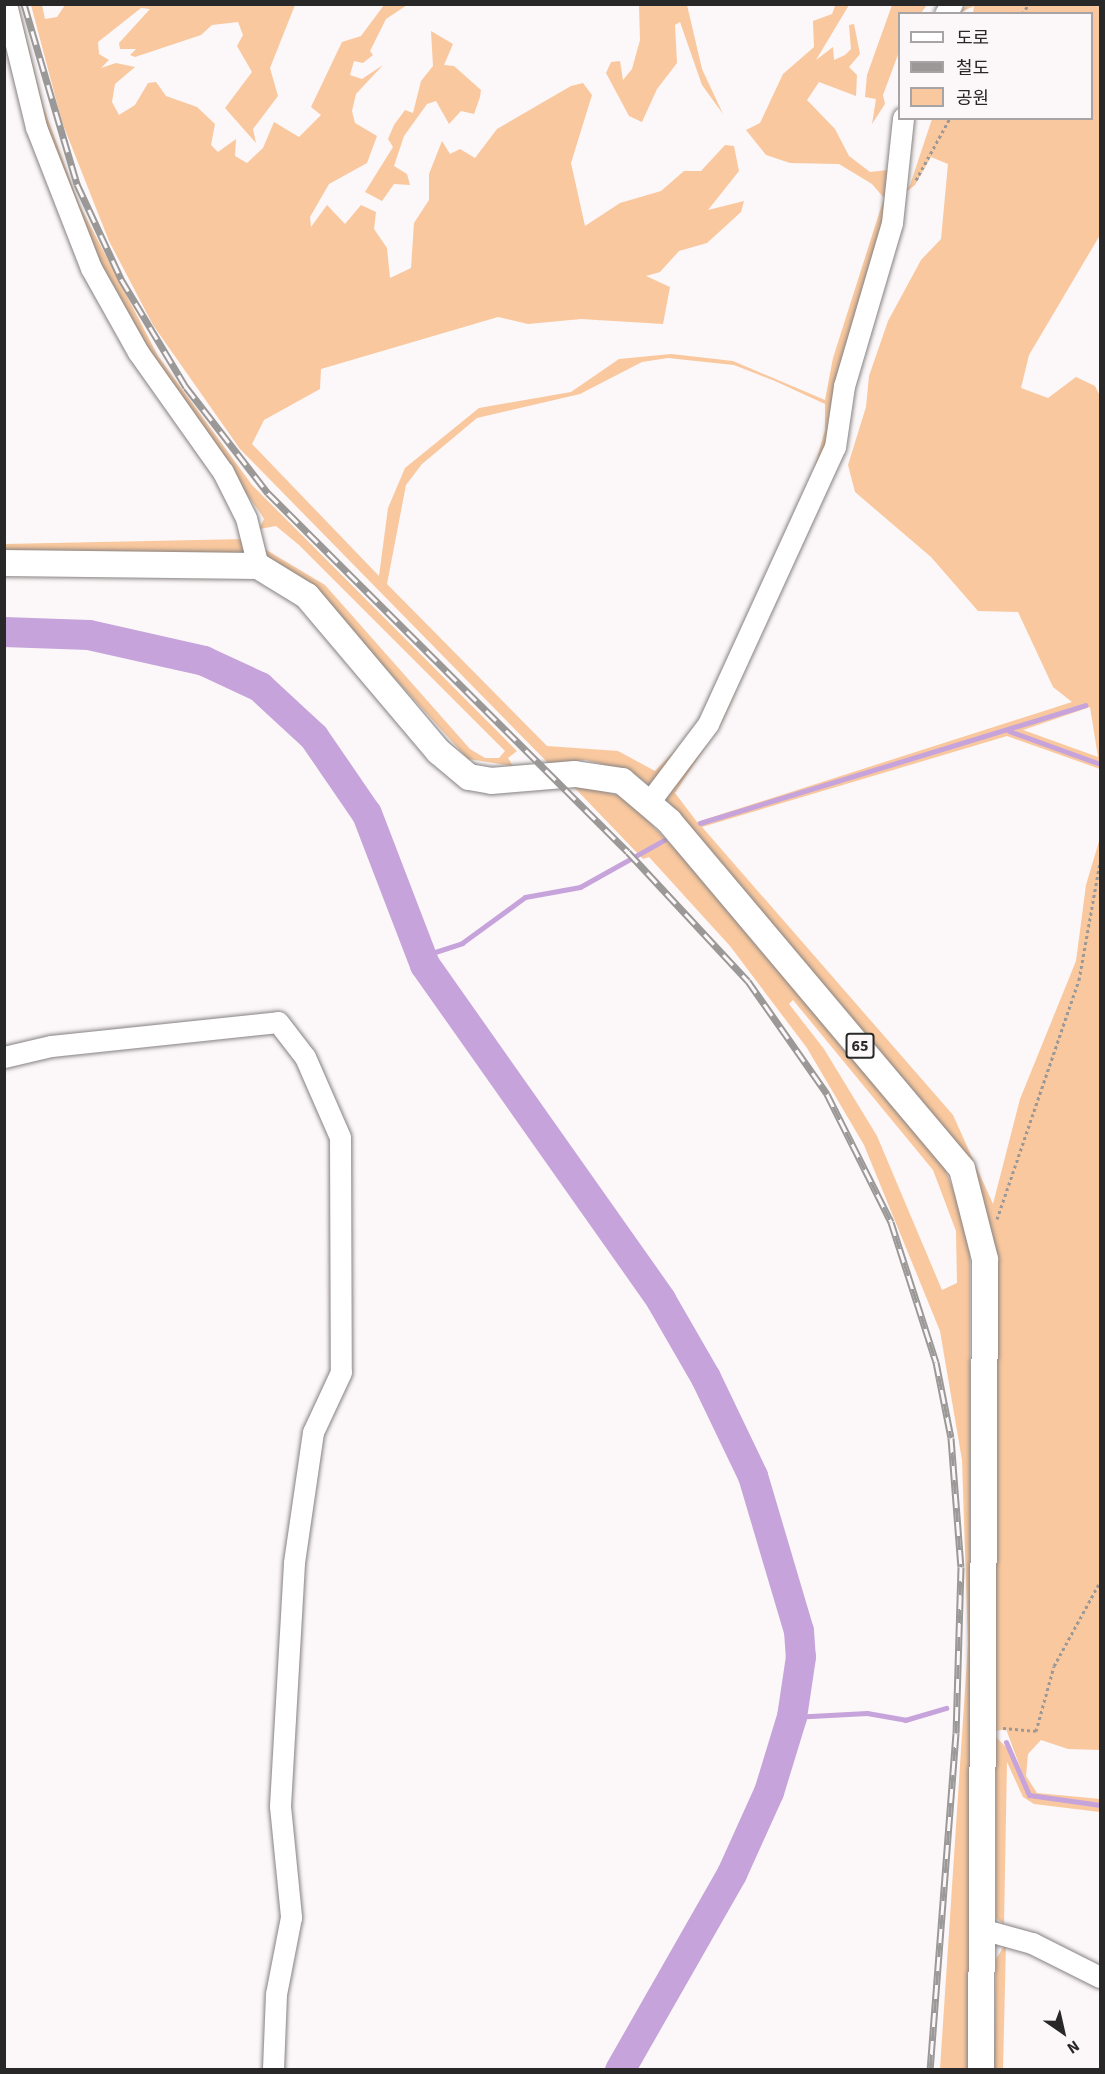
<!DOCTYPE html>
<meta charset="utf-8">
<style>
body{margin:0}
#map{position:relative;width:1105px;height:2074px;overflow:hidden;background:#fcf7f8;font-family:"Source Sans 3","Noto Sans KR",sans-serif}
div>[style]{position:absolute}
.green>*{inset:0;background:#f9c89e}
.stream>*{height:5px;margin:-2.5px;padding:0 2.5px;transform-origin:2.5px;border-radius:2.5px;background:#c6a4db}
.river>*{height:30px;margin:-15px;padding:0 15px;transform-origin:15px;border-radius:15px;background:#c6a4db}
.path>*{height:3px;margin-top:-1.5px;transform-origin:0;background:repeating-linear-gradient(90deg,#9b9898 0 3px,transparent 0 6px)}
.roads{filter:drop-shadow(0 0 2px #868282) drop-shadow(0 0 2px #868282)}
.minor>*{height:21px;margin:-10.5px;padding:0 10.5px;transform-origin:10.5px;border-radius:10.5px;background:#fff}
.major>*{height:26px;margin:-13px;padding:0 13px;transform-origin:13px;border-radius:13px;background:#fff}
.rail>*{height:7px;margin-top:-3.5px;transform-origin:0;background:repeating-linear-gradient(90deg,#fcf7f8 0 14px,#9b9898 0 28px);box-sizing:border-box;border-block:2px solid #9b9898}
span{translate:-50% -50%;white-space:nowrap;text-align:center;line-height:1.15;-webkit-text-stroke:4.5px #fcf7f8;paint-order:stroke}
.shield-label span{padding:2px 4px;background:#fcf7f8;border:2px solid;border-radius:4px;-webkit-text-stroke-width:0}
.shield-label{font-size:16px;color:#292828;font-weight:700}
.frame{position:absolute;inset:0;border:6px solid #292828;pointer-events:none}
.legend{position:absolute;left:898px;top:12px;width:195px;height:108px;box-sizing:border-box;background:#fcf7f8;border:2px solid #a8a4a5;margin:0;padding:8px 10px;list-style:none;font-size:18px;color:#292828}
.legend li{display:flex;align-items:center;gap:12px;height:30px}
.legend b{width:30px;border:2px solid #a8a4a5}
.north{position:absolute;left:1033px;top:2002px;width:60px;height:60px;-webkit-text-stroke:4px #fcf7f8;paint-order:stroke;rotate:146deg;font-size:16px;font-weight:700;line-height:24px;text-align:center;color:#292828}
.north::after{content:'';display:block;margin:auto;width:21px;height:27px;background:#292828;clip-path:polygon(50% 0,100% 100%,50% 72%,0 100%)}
</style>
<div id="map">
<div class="green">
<div style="clip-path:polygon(11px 5px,18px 5px,43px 106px,79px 204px,158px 356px,252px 485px,517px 751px,508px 758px,513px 766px,468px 759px,310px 585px,266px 556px,263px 548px,325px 585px,470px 749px,485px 758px,499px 758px,505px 751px,299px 545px,276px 526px,259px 529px,264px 519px,259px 511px,190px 419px,101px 275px,42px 128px)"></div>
<div style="clip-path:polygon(evenodd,31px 5px,42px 5px,45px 19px,57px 17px,65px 5px,295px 5px,270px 68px,278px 96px,253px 129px,256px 143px,225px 108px,252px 72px,237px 46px,243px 35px,238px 22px,212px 25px,201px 35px,135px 57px,130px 55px,136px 49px,120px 49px,119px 43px,150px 9px,141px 8px,98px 42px,99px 54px,109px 60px,101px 68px,116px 63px,135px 67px,115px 84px,112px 102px,119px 115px,135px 105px,148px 83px,156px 82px,166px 96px,197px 107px,215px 124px,211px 145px,218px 152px,236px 139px,235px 156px,247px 163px,263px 148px,274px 122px,299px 137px,321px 115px,311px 107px,342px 42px,361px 36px,384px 5px,407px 5px,386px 19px,370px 51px,373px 55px,363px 63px,354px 61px,350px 75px,362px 79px,383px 65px,356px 94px,352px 111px,355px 123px,377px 136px,367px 163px,329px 184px,310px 217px,311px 227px,327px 205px,345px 224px,361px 205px,376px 212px,374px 229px,387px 248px,390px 278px,411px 268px,414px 223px,429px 200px,429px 174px,442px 141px,450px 154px,460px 149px,475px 158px,497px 129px,571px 86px,583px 83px,592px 95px,571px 163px,585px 226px,620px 203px,661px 191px,684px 171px,701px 171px,725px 145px,734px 146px,739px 171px,708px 210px,744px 201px,741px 212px,707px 243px,679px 251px,660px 272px,646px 276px,670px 287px,663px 324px,581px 319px,528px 324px,498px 317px,321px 369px,320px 389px,264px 420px,252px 444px,379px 576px,388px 508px,405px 468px,479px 408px,571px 392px,619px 359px,671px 354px,733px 361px,825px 400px,833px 358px,884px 198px,872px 184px,839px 164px,790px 163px,766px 155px,746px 130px,760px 123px,783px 74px,814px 47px,813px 21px,832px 14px,835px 6px,830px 5px,849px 5px,816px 60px,833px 47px,834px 60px,845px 55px,851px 49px,849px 25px,854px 24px,860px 54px,849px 67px,857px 75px,856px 96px,819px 82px,807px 100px,835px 129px,849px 156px,870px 172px,888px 170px,896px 115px,880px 254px,818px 477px,729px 678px,701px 729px,661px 780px,651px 786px,630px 772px,586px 760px,549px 764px,240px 449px,153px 325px,109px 241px,62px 122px,31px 5px,668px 358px,734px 365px,775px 381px,825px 404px,825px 430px,814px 469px,718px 686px,691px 734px,655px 771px,618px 751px,547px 746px,387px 584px,406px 485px,422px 464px,477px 418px,580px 394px,642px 362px,668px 358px)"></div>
<div style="clip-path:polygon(639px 5px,687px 5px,702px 69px,723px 114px,702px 85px,680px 22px,675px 25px,677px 63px,657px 89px,642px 122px,629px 116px,606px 73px,611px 62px,620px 61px,623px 80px,632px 69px,640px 40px)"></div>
<div style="clip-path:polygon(892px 5px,927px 5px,921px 13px,900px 14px,899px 52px,883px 95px,885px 104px,872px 124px,876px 99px,865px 97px,867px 75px)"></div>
<div style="clip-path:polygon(evenodd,967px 5px,1100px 5px,1100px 235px,1029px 355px,1021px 388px,1048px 398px,1076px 377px,1095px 386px,1100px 396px,1100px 769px,1007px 736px,702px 827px,953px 1115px,993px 1204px,1020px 1099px,1076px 961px,1086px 885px,1100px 838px,1100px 1750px,1068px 1749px,1041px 1740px,1028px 1754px,1026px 1776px,1037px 1793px,1100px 1799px,1100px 1804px,1030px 1794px,1006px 1729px,996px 1731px,992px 1241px,977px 1184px,947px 1131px,664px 797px,772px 607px,723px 720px,675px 793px,697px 822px,1072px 702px,1053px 687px,1018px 612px,978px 611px,931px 557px,855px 492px,848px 465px,866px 407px,869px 376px,888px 321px,921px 260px,941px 239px,948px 164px,931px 157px,915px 185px,902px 195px,910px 185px,932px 119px,1092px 118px,1092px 14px,973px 13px,974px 6px,959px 13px,967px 5px,1090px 707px,1098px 757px,1023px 730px,1090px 707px)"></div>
<div style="clip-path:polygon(431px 31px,453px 44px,444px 65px,454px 66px,481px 90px,480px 97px,474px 114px,461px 111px,449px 124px,436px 101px,427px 104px,404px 136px,394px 166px,407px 174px,410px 185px,394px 184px,382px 201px,365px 192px,393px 147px,388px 139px,394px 125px,405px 110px,413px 113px,421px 81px,433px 66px)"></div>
<div style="clip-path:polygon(247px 539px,243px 553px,5px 553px,4px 544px)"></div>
<div style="clip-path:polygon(evenodd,570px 783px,625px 797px,681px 855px,944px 1166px,970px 1232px,970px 2069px,940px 2069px,968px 1644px,962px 1460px,940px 1331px,864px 1145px,807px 1048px,730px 946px,649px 857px,643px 859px,570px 783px,793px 1000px,933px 1170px,956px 1231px,957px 1283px,942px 1290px,877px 1136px,824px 1049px,789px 1004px,793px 1000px)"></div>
<div style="clip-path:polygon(996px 1737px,1011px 1752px,1029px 1796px,1100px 1806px,1100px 1812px,1034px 1804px,1023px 1797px,1007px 1762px,1004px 1924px,996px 1918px)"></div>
<div style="clip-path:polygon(1006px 1943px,1003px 2069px,994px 2070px,996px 1959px)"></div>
</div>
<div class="stream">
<div style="left:1009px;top:731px;width:97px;rotate:19.9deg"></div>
<div style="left:700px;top:823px;width:403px;rotate:-17deg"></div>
<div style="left:425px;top:965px;width:14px;rotate:-60deg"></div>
<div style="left:432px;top:953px;width:32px;rotate:-18deg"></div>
<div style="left:462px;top:943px;width:78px;rotate:-36.1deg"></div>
<div style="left:525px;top:897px;width:56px;rotate:-10.3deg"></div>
<div style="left:580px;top:887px;width:96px;rotate:-29.2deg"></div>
<div style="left:792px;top:1717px;width:75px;rotate:-3.1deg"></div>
<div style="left:867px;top:1713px;width:39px;rotate:10deg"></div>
<div style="left:905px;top:1720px;width:43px;rotate:-16.3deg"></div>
<div style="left:1006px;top:1742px;width:58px;rotate:66.5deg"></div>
<div style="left:1029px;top:1795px;width:72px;rotate:8deg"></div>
</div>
<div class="river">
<div style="left:4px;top:632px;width:85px;rotate:2deg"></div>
<div style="left:89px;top:635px;width:118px;rotate:12.7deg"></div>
<div style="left:204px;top:661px;width:62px;rotate:24.9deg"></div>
<div style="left:260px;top:687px;width:74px;rotate:42.8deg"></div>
<div style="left:314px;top:737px;width:93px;rotate:55.5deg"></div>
<div style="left:367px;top:814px;width:162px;rotate:69deg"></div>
<div style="left:425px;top:965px;width:410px;rotate:54.8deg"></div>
<div style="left:661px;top:1300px;width:90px;rotate:60deg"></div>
<div style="left:706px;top:1378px;width:109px;rotate:64.4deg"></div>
<div style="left:753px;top:1476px;width:162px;rotate:73.5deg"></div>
<div style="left:799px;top:1631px;width:26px;rotate:86deg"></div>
<div style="left:801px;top:1657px;width:61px;rotate:98.5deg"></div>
<div style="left:792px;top:1717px;width:78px;rotate:107deg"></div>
<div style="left:769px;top:1792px;width:90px;rotate:114.3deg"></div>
<div style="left:732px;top:1874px;width:226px;rotate:119.7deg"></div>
</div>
<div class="path">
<div style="left:1022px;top:14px;width:12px;rotate:-55deg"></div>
<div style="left:916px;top:180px;width:71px;rotate:-61.3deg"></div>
<div style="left:997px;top:1219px;width:253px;rotate:-71.1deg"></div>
<div style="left:1079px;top:980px;width:120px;rotate:-79.9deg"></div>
<div style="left:1003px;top:1728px;width:33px;rotate:5deg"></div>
<div style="left:1036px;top:1731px;width:67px;rotate:-74.5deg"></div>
<div style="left:1054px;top:1666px;width:96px;rotate:-61.3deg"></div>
</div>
<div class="roads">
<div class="minor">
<div style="left:6px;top:4px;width:127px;rotate:76.3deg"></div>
<div style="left:36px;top:127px;width:151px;rotate:68.7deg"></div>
<div style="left:91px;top:268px;width:96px;rotate:60.8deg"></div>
<div style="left:138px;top:352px;width:147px;rotate:54.7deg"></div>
<div style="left:223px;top:472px;width:51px;rotate:63.4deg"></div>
<div style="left:246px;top:518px;width:49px;rotate:76deg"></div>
<div style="left:945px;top:14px;width:12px;rotate:-55deg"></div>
<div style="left:650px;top:801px;width:96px;rotate:-53deg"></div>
<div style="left:708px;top:724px;width:305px;rotate:-65.4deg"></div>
<div style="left:835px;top:447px;width:62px;rotate:-81.6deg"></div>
<div style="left:844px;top:386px;width:170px;rotate:-73.6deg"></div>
<div style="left:892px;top:223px;width:106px;rotate:-84deg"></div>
<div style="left:4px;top:1057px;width:48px;rotate:-13.2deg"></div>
<div style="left:51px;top:1046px;width:228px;rotate:-6deg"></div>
<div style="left:278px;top:1022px;width:44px;rotate:52.4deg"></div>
<div style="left:305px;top:1057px;width:87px;rotate:66.4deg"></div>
<div style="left:340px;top:1137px;width:235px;rotate:89.8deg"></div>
<div style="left:341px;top:1372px;width:66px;rotate:115deg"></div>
<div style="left:313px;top:1432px;width:132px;rotate:98.3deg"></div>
<div style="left:294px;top:1563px;width:243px;rotate:93.3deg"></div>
<div style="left:280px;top:1806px;width:112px;rotate:84.3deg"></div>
<div style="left:291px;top:1917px;width:78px;rotate:101deg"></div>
<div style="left:276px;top:1994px;width:76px;rotate:92.3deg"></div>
<div style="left:985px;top:1930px;width:49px;rotate:15.5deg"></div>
<div style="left:1032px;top:1943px;width:76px;rotate:26.6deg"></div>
</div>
<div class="major">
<div style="left:4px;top:563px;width:254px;rotate:0.7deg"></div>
<div style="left:258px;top:566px;width:57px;rotate:31.5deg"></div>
<div style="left:307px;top:596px;width:204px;rotate:49.8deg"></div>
<div style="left:439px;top:752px;width:39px;rotate:40deg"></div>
<div style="left:469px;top:777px;width:22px;rotate:10deg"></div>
<div style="left:491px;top:781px;width:84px;rotate:-4.8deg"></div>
<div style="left:575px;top:774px;width:48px;rotate:8.5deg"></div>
<div style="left:622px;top:781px;width:62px;rotate:40.4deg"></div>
<div style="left:669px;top:821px;width:455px;rotate:49.9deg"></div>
<div style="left:962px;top:1169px;width:93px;rotate:75.7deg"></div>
<div style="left:985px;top:1259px;width:811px;rotate:90.28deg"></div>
</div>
</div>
<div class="rail">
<div style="left:24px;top:4px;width:188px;rotate:73.6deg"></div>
<div style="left:77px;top:184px;width:105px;rotate:65.1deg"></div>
<div style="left:121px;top:279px;width:126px;rotate:59deg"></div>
<div style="left:186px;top:387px;width:134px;rotate:52.3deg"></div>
<div style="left:268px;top:493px;width:508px;rotate:44.92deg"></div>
<div style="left:628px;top:852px;width:176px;rotate:47.1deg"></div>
<div style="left:748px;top:981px;width:138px;rotate:55deg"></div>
<div style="left:827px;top:1094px;width:143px;rotate:63.4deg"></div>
<div style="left:891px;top:1222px;width:147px;rotate:72.2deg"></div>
<div style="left:936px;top:1362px;width:77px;rotate:78.8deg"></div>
<div style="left:951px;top:1438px;width:129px;rotate:85.6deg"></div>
<div style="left:961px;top:1567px;width:166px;rotate:91.7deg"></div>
<div style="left:956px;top:1733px;width:338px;rotate:94.4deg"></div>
</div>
<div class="shield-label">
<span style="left:860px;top:1046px">65</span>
</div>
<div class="frame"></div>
<ul class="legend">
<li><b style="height:8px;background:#fff"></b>도로</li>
<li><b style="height:8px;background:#9b9898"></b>철도</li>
<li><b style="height:16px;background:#f9c89e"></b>공원</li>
</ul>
<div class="north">N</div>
</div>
